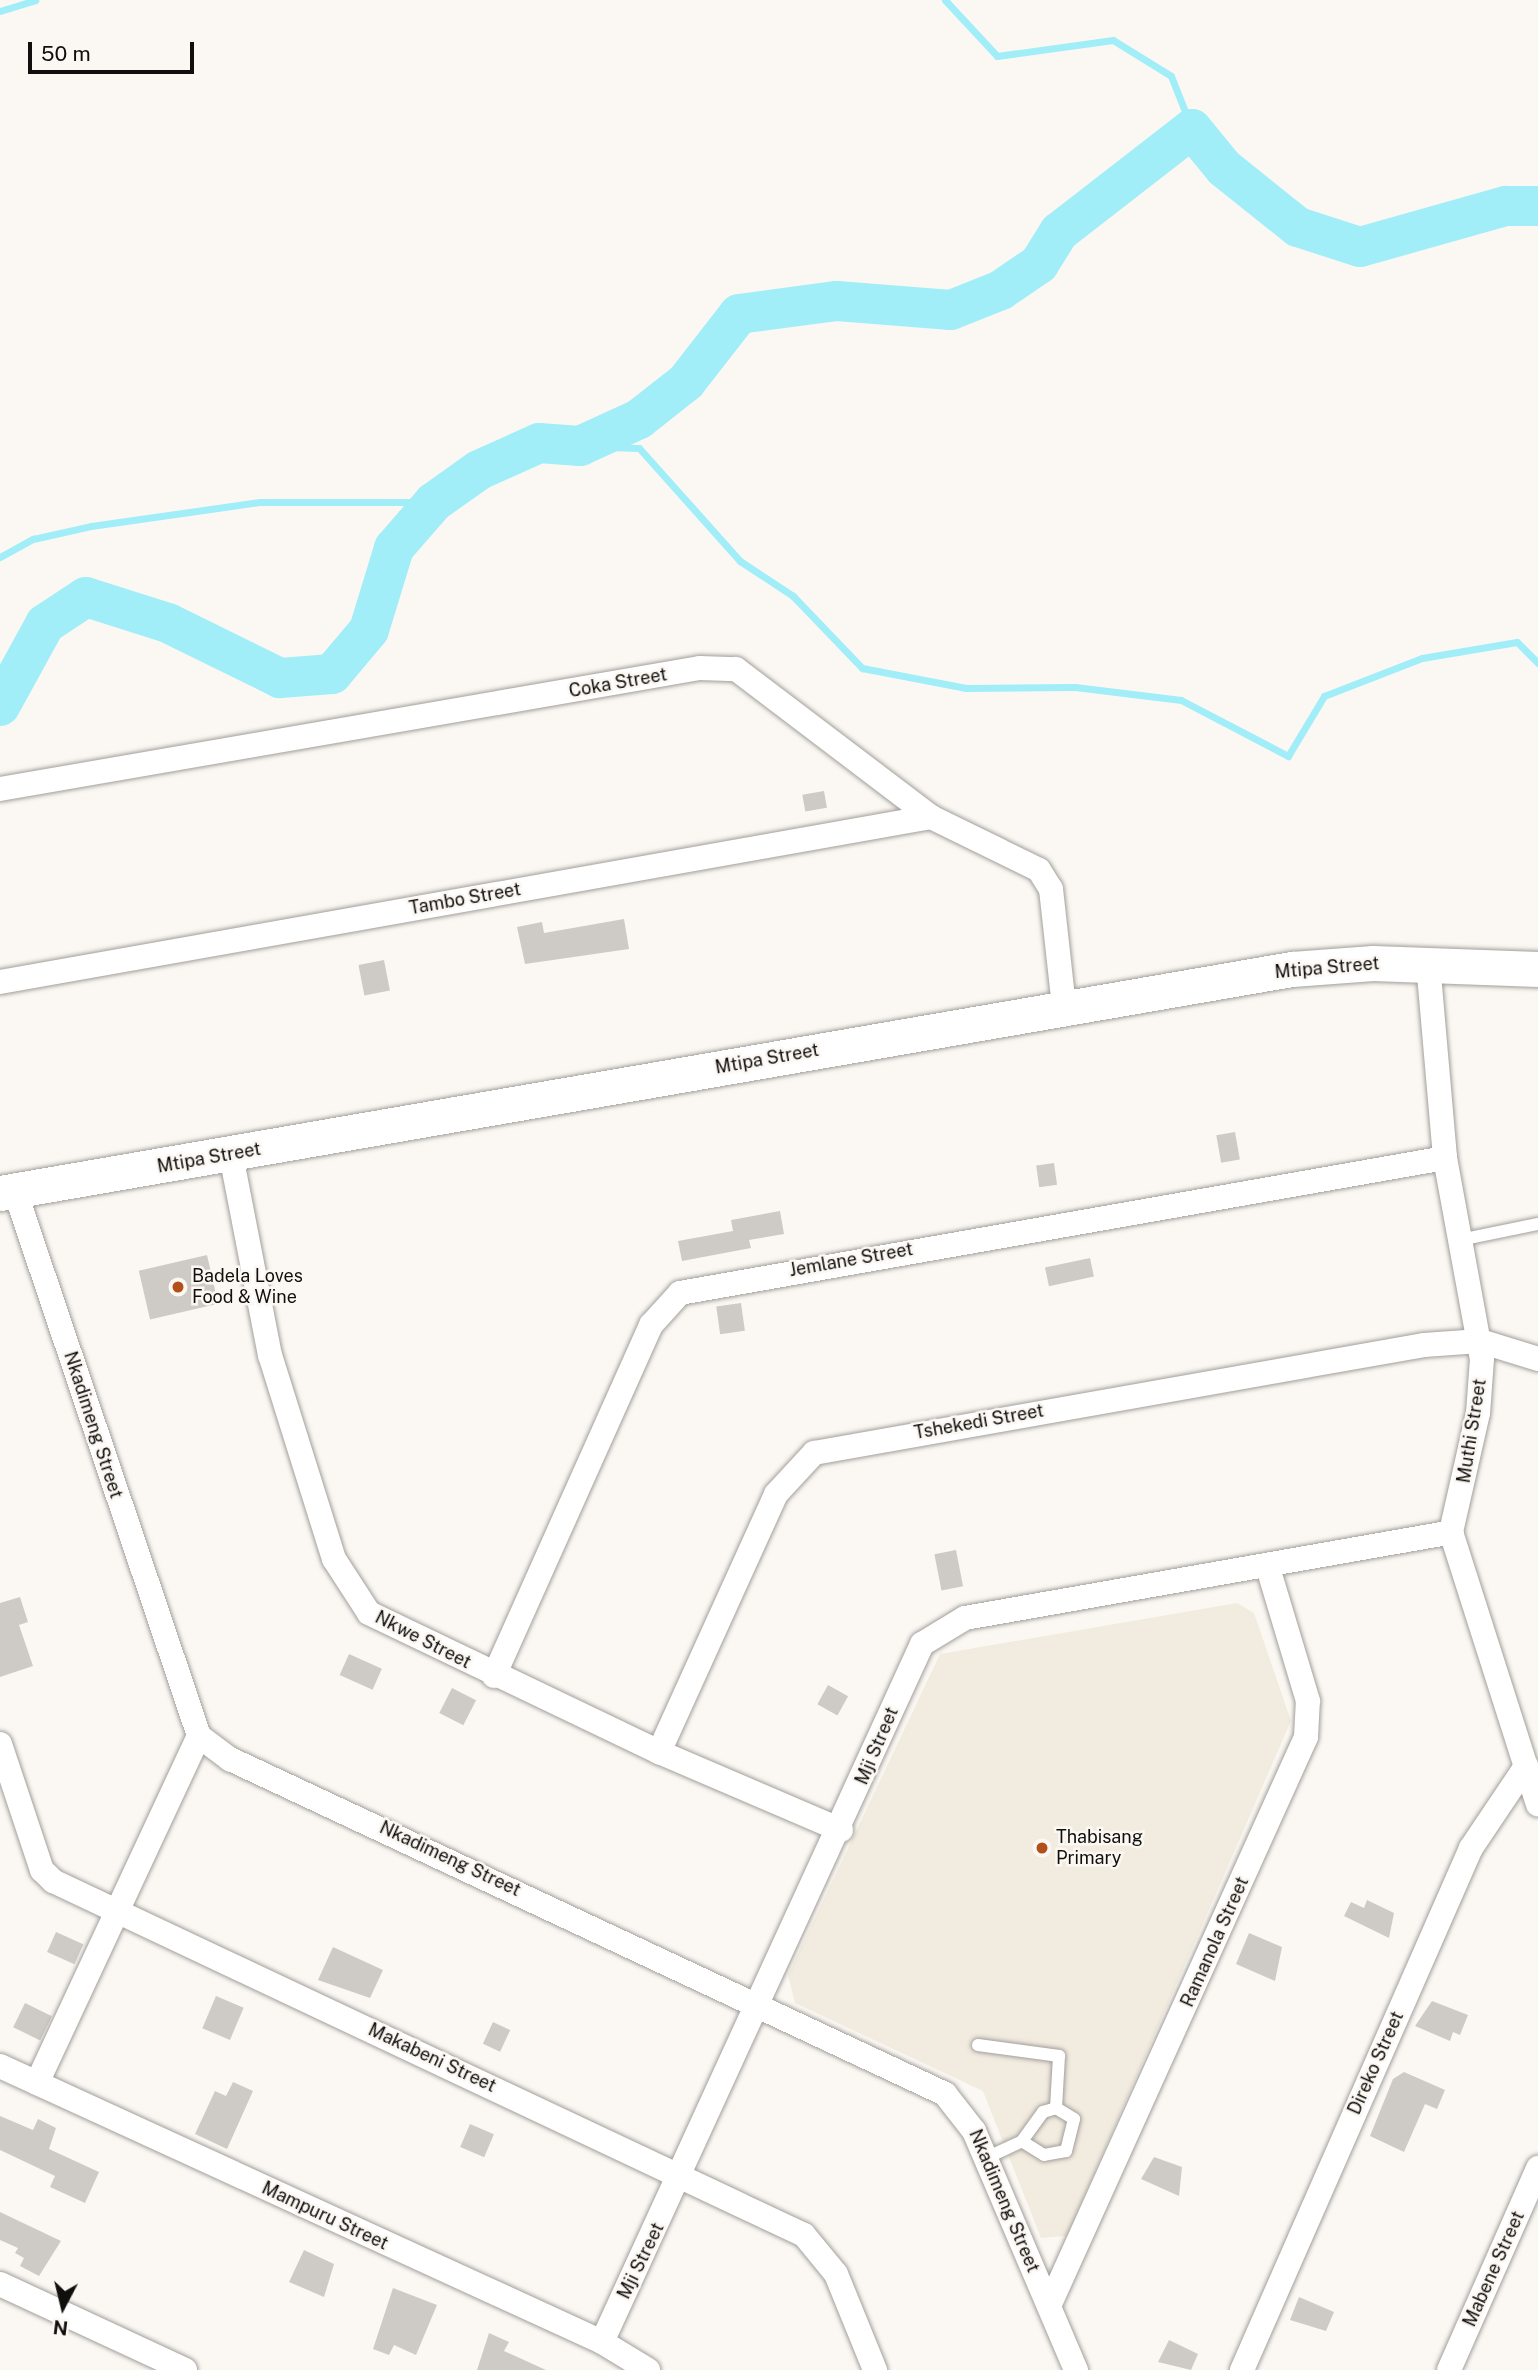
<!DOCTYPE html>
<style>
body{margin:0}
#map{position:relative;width:1538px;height:2370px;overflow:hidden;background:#fbf8f3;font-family:"Public Sans",sans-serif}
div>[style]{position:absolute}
.built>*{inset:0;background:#f2ebdf}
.stream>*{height:7px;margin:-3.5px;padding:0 3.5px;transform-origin:3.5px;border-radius:3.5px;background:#a1eef9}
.river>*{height:40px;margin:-20px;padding:0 20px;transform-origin:20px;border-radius:20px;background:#a1eef9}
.building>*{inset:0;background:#cecbc6;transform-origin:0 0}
.roads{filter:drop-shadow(0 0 2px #a29f9b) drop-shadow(0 0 2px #a29f9b)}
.lane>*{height:12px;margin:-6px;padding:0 6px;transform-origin:6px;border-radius:6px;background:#fff}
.street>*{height:24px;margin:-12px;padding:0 12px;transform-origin:12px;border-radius:12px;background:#fff}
.secondary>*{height:35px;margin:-17.5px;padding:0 17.5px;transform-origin:17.5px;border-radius:17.5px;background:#fff}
.dots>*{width:19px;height:19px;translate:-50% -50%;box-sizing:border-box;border:4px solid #fbf8f3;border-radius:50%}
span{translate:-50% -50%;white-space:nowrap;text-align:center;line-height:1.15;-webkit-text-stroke:5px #fbf8f3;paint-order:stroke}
.street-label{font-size:18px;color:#100f0d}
.poi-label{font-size:18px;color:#100f0d}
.left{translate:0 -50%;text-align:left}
.north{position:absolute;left:28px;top:2272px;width:70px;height:70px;-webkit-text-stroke:5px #fbf8f3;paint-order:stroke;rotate:187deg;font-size:19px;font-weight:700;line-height:28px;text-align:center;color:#100f0d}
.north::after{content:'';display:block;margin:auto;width:24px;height:32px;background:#100f0d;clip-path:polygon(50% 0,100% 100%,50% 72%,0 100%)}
.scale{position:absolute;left:28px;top:42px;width:166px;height:32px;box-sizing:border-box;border:4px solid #100f0d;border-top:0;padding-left:9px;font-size:21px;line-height:24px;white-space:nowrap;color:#100f0d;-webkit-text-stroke:5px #fbf8f3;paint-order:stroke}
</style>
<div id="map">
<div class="built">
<div style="clip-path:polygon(1237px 1603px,1254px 1613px,1291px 1721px,1067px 2236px,1041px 2238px,983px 2091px,795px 2003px,788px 1975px,940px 1654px)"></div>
</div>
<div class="stream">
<div style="left:945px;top:0;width:76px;rotate:47.1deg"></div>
<div style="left:997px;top:56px;width:117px;rotate:-7.9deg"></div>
<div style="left:1113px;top:40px;width:68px;rotate:31.8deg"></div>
<div style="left:1171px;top:76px;width:57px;rotate:68.4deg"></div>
<div style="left:0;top:11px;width:37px;rotate:-17deg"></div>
<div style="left:580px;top:446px;width:59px;rotate:1.9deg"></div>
<div style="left:639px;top:448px;width:152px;rotate:48.2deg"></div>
<div style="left:740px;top:561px;width:64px;rotate:33.4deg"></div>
<div style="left:793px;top:596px;width:100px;rotate:46.2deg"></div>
<div style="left:862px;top:668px;width:106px;rotate:10.9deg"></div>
<div style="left:966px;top:688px;width:109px;rotate:-0.5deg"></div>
<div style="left:1075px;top:687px;width:107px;rotate:7deg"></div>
<div style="left:1181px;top:700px;width:121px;rotate:27.6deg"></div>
<div style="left:1288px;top:756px;width:70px;rotate:-59deg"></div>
<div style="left:1324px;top:696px;width:105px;rotate:-21.2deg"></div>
<div style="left:1422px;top:658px;width:96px;rotate:-9.6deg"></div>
<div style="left:1517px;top:642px;width:30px;rotate:45deg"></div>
<div style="left:0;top:557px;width:38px;rotate:-29deg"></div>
<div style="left:33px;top:539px;width:59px;rotate:-12.6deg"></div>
<div style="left:91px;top:526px;width:171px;rotate:-8.1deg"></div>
<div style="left:260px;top:502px;width:174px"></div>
</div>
<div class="river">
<div style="left:0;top:706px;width:94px;rotate:-61.2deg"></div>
<div style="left:45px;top:624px;width:49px;rotate:-33.4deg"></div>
<div style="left:86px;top:597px;width:86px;rotate:17.6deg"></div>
<div style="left:168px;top:623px;width:125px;rotate:26.2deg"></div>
<div style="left:280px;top:678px;width:52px;rotate:-4.4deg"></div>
<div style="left:332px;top:674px;width:57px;rotate:-49.9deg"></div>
<div style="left:369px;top:630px;width:86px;rotate:-73deg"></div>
<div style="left:394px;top:548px;width:61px;rotate:-49deg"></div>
<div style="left:434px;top:502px;width:55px;rotate:-35.4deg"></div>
<div style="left:479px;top:470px;width:66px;rotate:-24.2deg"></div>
<div style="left:539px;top:443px;width:41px;rotate:4.2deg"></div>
<div style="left:580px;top:446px;width:65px;rotate:-24.6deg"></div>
<div style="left:639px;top:419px;width:60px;rotate:-38.2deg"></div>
<div style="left:686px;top:382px;width:86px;rotate:-52.1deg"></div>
<div style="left:739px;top:314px;width:99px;rotate:-7.6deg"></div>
<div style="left:837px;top:301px;width:114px;rotate:4.5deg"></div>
<div style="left:951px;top:310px;width:54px;rotate:-21.8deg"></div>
<div style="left:1001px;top:290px;width:46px;rotate:-34.4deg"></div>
<div style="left:1039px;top:264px;width:38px;rotate:-58deg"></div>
<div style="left:1059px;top:232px;width:168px;rotate:-37.8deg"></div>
<div style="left:1192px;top:129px;width:50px;rotate:50.6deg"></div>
<div style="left:1224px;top:168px;width:95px;rotate:38.6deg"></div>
<div style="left:1298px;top:227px;width:65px;rotate:17.9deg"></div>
<div style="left:1360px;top:247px;width:152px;rotate:-15.7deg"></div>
<div style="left:1506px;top:206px;width:32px"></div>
</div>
<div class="building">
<div style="left:824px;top:791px;width:17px;height:22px;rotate:80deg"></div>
<div style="clip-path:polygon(624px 919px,629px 949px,525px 964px,517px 927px,542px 922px,544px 933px)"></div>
<div style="left:384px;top:960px;width:31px;height:26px;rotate:79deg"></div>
<div style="left:1235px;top:1132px;width:28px;height:19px;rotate:80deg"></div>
<div style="left:1054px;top:1163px;width:22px;height:18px;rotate:82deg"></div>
<div style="clip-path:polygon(780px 1211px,784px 1234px,749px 1240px,751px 1248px,682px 1261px,678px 1241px,733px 1231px,731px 1220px)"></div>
<div style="left:207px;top:1255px;width:50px;height:70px;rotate:77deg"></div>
<div style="left:1090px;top:1258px;width:19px;height:46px;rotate:78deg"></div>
<div style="left:741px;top:1303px;width:28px;height:25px;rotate:82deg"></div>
<div style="left:956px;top:1550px;width:37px;height:22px;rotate:79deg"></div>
<div style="clip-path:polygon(20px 1597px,28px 1622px,19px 1625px,33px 1666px,0 1677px,0 1603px)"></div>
<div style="left:349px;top:1654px;width:36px;height:23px;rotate:24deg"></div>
<div style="left:828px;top:1685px;width:23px;height:22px;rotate:29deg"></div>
<div style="left:452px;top:1688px;width:27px;height:28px;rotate:27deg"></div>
<div style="clip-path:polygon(1367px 1900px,1394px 1913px,1389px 1938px,1344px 1916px,1351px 1902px,1364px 1908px)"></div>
<div style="left:56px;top:1932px;width:30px;height:22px;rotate:24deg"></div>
<div style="clip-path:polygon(1249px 1933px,1282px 1947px,1275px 1981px,1236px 1964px)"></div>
<div style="clip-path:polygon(333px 1947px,383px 1970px,370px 1998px,318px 1980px)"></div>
<div style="left:216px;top:1996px;width:30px;height:35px;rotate:23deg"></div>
<div style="clip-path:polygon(1432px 2001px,1468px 2015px,1460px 2035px,1453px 2032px,1450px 2041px,1415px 2026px)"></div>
<div style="left:25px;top:2003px;width:30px;height:27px;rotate:26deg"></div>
<div style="left:493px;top:2022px;width:19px;height:24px;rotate:25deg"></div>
<div style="clip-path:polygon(1404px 2072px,1445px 2090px,1437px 2109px,1425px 2104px,1404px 2152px,1370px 2136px,1393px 2079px)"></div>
<div style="clip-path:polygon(233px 2082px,253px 2091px,227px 2149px,195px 2134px,215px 2091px,226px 2096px)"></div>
<div style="clip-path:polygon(0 2116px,33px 2130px,38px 2119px,56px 2128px,49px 2149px,99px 2172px,85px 2203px,50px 2187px,55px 2176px,0 2150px)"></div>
<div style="left:470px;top:2124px;width:26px;height:25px;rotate:23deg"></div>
<div style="clip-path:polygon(1154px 2157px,1182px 2167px,1179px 2196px,1141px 2179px)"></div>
<div style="clip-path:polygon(0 2212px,61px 2241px,39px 2276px,20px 2266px,24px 2258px,15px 2253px,18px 2248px,0 2240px)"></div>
<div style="clip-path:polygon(304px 2250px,334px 2264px,324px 2297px,289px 2282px)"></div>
<div style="clip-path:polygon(393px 2288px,437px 2305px,416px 2355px,394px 2345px,389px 2355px,373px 2349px)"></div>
<div style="clip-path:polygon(1299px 2297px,1334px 2312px,1326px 2331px,1290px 2320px)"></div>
<div style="clip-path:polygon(489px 2333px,509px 2342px,504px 2351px,546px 2370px,477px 2370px)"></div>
<div style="clip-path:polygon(1169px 2340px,1198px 2354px,1191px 2370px,1158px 2362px)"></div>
</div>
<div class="roads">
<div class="lane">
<div style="left:1460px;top:1240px;width:80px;rotate:-11.6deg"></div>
<div style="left:978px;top:2045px;width:82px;rotate:7.7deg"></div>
<div style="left:1059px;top:2056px;width:52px;rotate:93.3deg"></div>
<div style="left:986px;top:2158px;width:40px;rotate:-25deg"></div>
<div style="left:1022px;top:2141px;width:36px;rotate:-54deg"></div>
<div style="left:1043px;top:2112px;width:14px;rotate:-17deg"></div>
<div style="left:1056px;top:2108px;width:21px;rotate:31deg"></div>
<div style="left:1074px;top:2119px;width:33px;rotate:104deg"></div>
<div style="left:1066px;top:2151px;width:22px;rotate:170deg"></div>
<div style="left:1044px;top:2155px;width:26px;rotate:-148deg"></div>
</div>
<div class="street">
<div style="left:0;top:789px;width:710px;rotate:-9.81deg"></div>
<div style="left:700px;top:668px;width:36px;rotate:2deg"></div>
<div style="left:736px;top:669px;width:245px;rotate:37.2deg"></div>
<div style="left:931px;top:817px;width:120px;rotate:26.1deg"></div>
<div style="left:1039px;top:870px;width:22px;rotate:58deg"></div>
<div style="left:1051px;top:889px;width:119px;rotate:83.7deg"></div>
<div style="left:1428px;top:963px;width:196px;rotate:85deg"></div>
<div style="left:1445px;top:1158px;width:204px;rotate:79.6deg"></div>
<div style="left:1482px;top:1359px;width:54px;rotate:94.2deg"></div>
<div style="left:1478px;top:1413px;width:122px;rotate:102.8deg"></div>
<div style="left:1451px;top:1532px;width:286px;rotate:72.3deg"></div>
<div style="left:0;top:982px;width:946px;rotate:-10.05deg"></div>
<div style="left:231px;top:1155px;width:204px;rotate:79deg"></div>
<div style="left:270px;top:1355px;width:214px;rotate:72.6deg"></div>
<div style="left:334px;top:1559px;width:64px;rotate:57.1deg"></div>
<div style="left:369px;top:1613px;width:322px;rotate:25.6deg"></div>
<div style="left:659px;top:1752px;width:198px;rotate:23.2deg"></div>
<div style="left:15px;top:1191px;width:575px;rotate:71.34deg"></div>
<div style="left:199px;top:1736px;width:39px;rotate:37deg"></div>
<div style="left:230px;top:1759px;width:790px;rotate:25.1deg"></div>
<div style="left:945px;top:2094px;width:47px;rotate:51.9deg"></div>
<div style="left:974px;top:2131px;width:260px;rotate:66.9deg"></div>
<div style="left:494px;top:1676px;width:385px;rotate:-65.9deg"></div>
<div style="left:651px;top:1325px;width:43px;rotate:-47.8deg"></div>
<div style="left:680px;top:1293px;width:777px;rotate:-10.01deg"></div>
<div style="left:0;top:1744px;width:133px;rotate:71.6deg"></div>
<div style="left:42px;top:1870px;width:16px;rotate:45deg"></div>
<div style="left:53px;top:1881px;width:830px;rotate:25.24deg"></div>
<div style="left:804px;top:2235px;width:50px;rotate:50.6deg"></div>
<div style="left:836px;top:2274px;width:104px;rotate:67.9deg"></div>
<div style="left:659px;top:1752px;width:283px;rotate:-65.6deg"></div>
<div style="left:776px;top:1494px;width:56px;rotate:-47.2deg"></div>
<div style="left:814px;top:1453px;width:619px;rotate:-10.04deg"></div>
<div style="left:1424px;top:1345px;width:56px;rotate:-4.1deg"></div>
<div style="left:1480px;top:1341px;width:61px;rotate:17.2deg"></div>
<div style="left:0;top:2066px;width:662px;rotate:24.63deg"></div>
<div style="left:602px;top:2342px;width:54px;rotate:31.3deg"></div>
<div style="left:37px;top:2083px;width:383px;rotate:-65deg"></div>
<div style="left:0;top:2284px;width:204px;rotate:24.9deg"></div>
<div style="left:1049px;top:2306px;width:624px;rotate:-65.69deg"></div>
<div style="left:1306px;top:1737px;width:36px;rotate:-87deg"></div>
<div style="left:1308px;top:1701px;width:139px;rotate:-106.7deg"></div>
<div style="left:602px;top:2342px;width:768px;rotate:-65.37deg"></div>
<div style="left:922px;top:1644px;width:50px;rotate:-31.2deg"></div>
<div style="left:965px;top:1618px;width:494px;rotate:-10deg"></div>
<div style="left:1242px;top:2370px;width:570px;rotate:-66.31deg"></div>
<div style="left:1471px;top:1848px;width:99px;rotate:-56.1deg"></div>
<div style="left:1449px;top:2370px;width:221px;rotate:-66.2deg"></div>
</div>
<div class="secondary">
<div style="left:0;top:1193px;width:1311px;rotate:-9.84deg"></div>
<div style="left:1292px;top:969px;width:81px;rotate:-4.2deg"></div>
<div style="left:1373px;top:963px;width:165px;rotate:2.1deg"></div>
</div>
</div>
<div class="dots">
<div style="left:178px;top:1287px;background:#b35019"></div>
<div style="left:1042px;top:1848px;background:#b35019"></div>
</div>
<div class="street-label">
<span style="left:618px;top:683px;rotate:-10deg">Coka Street</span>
<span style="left:465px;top:899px;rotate:-10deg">Tambo Street</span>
<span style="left:1327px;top:968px;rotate:-5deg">Mtipa Street</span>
<span style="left:767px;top:1059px;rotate:-10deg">Mtipa Street</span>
<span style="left:209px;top:1158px;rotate:-10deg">Mtipa Street</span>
<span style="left:851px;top:1260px;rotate:-10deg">Jemlane Street</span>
<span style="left:979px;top:1422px;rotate:-10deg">Tshekedi Street</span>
<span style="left:93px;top:1425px;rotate:72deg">Nkadimeng Street</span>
<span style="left:1472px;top:1431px;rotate:-81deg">Muthi Street</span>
<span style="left:423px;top:1640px;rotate:27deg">Nkwe Street</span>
<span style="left:877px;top:1746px;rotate:-67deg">Mji Street</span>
<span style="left:450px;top:1859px;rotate:25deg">Nkadimeng Street</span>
<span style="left:1215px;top:1942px;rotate:-66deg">Ramanola Street</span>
<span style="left:432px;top:2058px;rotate:25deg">Makabeni Street</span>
<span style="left:1376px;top:2063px;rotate:-66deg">Direko Street</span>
<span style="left:1004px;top:2201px;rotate:67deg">Nkadimeng Street</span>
<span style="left:325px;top:2216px;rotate:25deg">Mampuru Street</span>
<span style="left:641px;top:2261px;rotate:-64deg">Mji Street</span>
<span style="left:1494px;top:2269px;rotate:-66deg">Mabene Street</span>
</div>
<div class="poi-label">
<span class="left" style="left:192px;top:1287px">Badela Loves<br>Food &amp; Wine</span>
<span class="left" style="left:1056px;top:1848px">Thabisang<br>Primary</span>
</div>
<div class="north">N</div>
<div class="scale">50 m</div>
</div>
